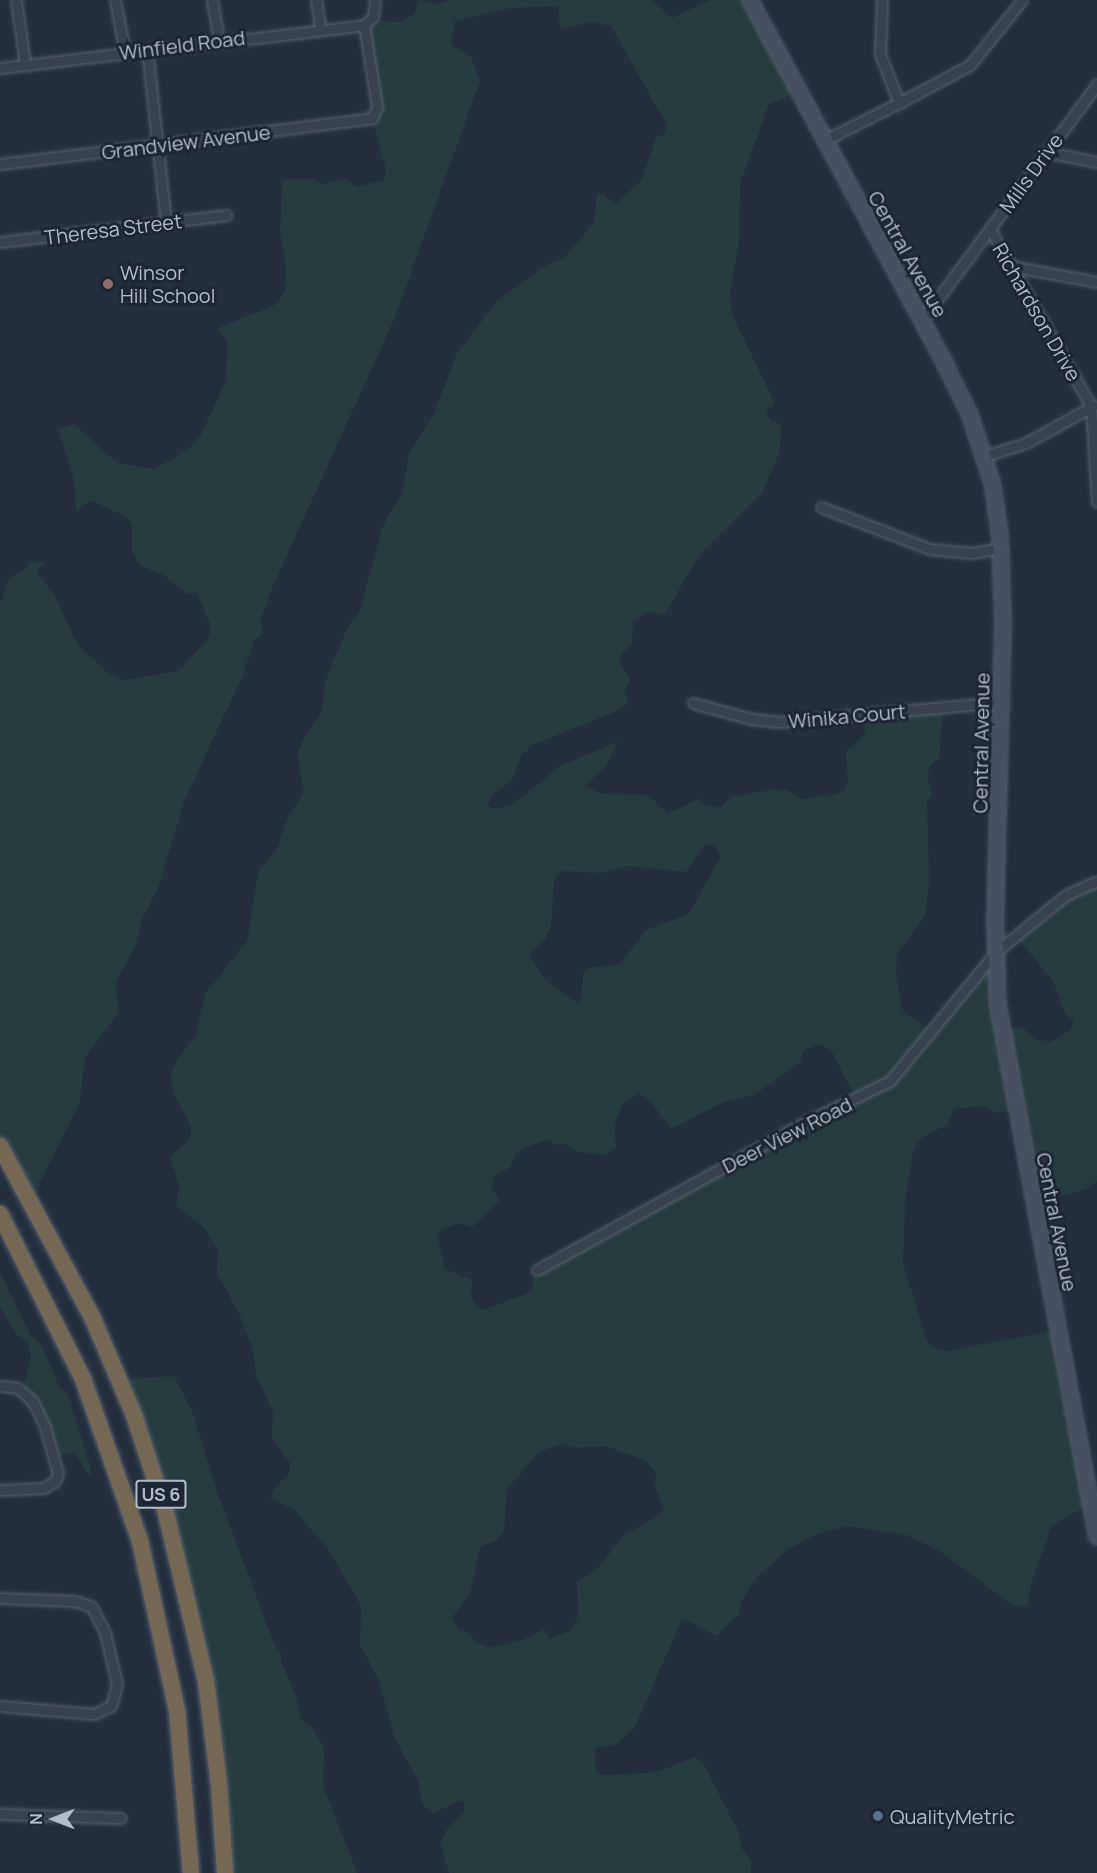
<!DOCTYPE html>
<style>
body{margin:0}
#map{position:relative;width:1097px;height:1873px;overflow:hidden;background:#242f3e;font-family:Manrope,sans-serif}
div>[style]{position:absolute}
.green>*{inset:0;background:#263c3f}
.roads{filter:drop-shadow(0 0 2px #565f6c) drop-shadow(0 0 2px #565f6c)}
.minor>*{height:9px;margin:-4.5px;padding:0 4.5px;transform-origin:4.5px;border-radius:4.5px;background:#38414e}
.secondary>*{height:14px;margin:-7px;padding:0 7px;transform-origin:7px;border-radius:7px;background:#465061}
.motorway>*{height:16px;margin:-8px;padding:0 8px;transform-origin:8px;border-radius:8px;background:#746855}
.dots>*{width:16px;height:16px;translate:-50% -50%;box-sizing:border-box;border:3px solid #1d2633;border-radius:50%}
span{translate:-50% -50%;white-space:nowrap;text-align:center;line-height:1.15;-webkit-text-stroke:6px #1d2633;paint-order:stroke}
.shield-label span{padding:2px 4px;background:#1d2633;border:2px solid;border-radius:4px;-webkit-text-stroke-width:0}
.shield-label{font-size:18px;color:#b4bcc9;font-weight:700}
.street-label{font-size:20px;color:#b4bcc9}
.poi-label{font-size:20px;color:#b4bcc9}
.left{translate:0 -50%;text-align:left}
.north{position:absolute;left:24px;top:1789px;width:60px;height:60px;-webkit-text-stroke:4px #1d2633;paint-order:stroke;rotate:270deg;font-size:16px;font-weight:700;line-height:24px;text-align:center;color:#b4bcc9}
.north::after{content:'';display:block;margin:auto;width:21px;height:27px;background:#b4bcc9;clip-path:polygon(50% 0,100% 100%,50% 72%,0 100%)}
</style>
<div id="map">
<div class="green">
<div style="clip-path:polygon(evenodd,418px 0,438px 4px,451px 0,652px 0,672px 18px,711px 0,749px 0,797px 92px,769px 104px,740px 184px,739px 242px,730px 293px,732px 314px,775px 404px,767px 410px,767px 415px,772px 422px,780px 423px,782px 431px,779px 454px,762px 493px,700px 554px,664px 615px,648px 611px,633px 621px,632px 644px,621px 654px,619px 663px,630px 679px,624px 690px,628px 702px,620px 710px,534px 744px,522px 755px,511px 781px,491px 796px,488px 805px,495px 809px,513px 804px,559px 767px,618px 741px,605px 768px,585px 785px,600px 794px,648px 795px,668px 814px,699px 799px,705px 805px,721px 808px,731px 797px,770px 790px,787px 790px,803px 799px,832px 795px,844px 791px,848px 783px,846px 752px,865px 734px,862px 714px,943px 708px,939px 759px,931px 764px,927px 776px,932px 793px,927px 801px,929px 883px,925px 916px,897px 954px,896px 977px,903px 1011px,928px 1029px,989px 958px,1000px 1029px,1022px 1027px,1035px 1039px,1051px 1042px,1069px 1031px,1074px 1021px,1066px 1015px,1053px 981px,1015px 935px,1051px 904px,1097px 882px,1097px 1181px,1084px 1190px,1033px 1204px,1014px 1110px,993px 1113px,985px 1106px,954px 1109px,947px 1125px,924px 1136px,914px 1147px,905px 1201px,903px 1263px,927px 1342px,935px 1348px,946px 1351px,1057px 1330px,1089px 1505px,1052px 1525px,1032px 1581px,1028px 1605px,1015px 1607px,938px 1550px,907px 1535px,848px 1526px,820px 1533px,785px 1551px,756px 1578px,743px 1598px,739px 1614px,717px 1636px,687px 1620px,681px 1621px,635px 1727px,617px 1744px,595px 1748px,595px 1768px,599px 1774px,609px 1775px,657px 1772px,695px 1757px,703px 1763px,738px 1831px,742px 1849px,751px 1861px,751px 1873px,449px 1873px,440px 1843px,445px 1832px,465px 1810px,463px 1800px,432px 1813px,422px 1804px,418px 1780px,394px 1737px,379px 1680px,360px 1645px,361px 1606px,332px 1555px,317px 1536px,292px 1508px,271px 1499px,273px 1490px,289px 1473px,290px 1463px,272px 1438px,273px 1411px,256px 1376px,253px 1349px,239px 1313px,217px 1274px,218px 1250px,205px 1229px,176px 1205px,179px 1185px,170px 1158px,190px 1139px,191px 1126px,173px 1092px,170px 1077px,178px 1058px,196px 1035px,205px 994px,247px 941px,258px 873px,277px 848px,288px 816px,304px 793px,297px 756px,302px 742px,322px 711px,324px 685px,348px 626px,359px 613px,383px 526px,402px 493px,409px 454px,434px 414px,456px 355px,498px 300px,550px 263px,563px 259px,593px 224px,597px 196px,603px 193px,615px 204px,641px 181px,656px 138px,665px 134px,667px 125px,611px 26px,590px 22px,560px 30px,558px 6px,511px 8px,455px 21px,451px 45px,471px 57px,480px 81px,395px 317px,273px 586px,261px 619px,263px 632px,254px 641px,242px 677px,185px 799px,158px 888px,142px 919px,135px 947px,116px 982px,119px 1012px,85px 1057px,79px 1105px,34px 1195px,0 1140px,0 603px,9px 578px,25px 570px,30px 563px,40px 561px,46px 566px,39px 567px,37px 574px,52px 591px,78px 645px,109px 674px,123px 680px,179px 671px,210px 636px,210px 624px,197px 593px,186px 593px,165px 576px,140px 565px,132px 552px,132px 525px,126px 517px,91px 500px,76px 511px,74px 481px,58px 429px,74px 424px,117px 463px,155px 469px,189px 449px,201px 435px,226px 380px,227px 341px,216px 329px,273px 306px,285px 292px,286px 264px,280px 233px,282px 182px,286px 179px,314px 179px,321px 184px,347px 179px,356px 187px,384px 180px,386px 169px,372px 119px,376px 112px,363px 25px,370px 20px,401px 22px,414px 14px,418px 0,715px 844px,720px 857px,690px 913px,645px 931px,620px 964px,587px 968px,583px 973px,581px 1000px,577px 1003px,547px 982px,529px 955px,546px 938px,551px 927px,554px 880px,561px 871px,602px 873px,628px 866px,686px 872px,703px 846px,715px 844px,418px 0,819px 1044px,831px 1050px,855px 1096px,542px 1266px,533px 1273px,532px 1291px,528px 1293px,483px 1310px,475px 1304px,471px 1294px,472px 1280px,445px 1269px,437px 1237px,441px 1230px,459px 1223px,472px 1227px,500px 1201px,491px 1188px,494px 1176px,510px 1168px,516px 1152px,548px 1139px,556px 1145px,565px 1143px,574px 1151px,604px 1155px,616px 1147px,614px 1125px,624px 1102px,639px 1094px,652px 1103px,671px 1129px,724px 1102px,754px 1095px,800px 1062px,803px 1051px,819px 1044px,418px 0,561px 1444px,575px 1448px,606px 1446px,644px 1460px,656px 1473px,655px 1487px,664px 1508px,658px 1516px,623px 1536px,600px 1566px,577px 1582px,578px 1616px,571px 1630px,550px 1639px,544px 1629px,522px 1640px,488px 1648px,476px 1643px,470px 1633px,459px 1630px,452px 1618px,470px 1593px,480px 1547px,497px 1540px,504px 1530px,507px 1489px,539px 1452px,561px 1444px)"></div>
<div style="clip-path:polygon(0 1272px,31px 1336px,41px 1345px,59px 1386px,67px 1393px,91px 1468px,90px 1477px,75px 1453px,54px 1456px,23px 1390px,31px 1355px,28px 1343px,15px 1333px,0 1307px)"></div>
<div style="clip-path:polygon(174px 1376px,192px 1411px,216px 1488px,275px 1647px,282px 1655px,281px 1662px,296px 1697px,301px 1719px,313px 1729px,324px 1748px,323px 1786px,357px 1873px,226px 1873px,219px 1755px,124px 1379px)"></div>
</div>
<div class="roads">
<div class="minor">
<div style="left:16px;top:0;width:65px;rotate:82deg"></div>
<div style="left:115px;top:0;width:54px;rotate:79.3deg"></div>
<div style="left:212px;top:0;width:42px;rotate:80.3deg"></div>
<div style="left:316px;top:0;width:30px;rotate:81deg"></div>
<div style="left:882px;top:0;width:54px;rotate:92.1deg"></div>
<div style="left:880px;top:54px;width:53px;rotate:68.8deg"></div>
<div style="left:899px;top:103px;width:81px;rotate:-28.2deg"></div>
<div style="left:970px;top:65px;width:83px;rotate:-51.3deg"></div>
<div style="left:364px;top:25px;width:12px;rotate:-42deg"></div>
<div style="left:373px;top:17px;width:17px;rotate:-83deg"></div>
<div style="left:147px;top:50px;width:174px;rotate:83.7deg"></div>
<div style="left:0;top:68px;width:367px;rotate:-6.7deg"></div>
<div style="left:825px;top:140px;width:83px;rotate:-26.6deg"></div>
<div style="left:1046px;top:152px;width:52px;rotate:11.1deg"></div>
<div style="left:0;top:164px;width:375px;rotate:-7deg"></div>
<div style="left:372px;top:118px;width:12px;rotate:-66deg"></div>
<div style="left:377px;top:107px;width:83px;rotate:-99deg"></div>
<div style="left:990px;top:229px;width:204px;rotate:60.3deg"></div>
<div style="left:1091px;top:406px;width:96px;rotate:86.4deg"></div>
<div style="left:0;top:242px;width:228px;rotate:-6.8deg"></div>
<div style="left:1010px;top:266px;width:88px;rotate:10.4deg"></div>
<div style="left:922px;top:320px;width:294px;rotate:-53.4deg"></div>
<div style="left:985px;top:456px;width:43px;rotate:-17.6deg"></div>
<div style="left:1026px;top:443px;width:77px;rotate:-28.9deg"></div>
<div style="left:821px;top:507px;width:117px;rotate:21.1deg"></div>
<div style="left:930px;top:549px;width:41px;rotate:5.6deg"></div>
<div style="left:971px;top:553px;width:30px;rotate:-9deg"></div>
<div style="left:693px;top:703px;width:60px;rotate:15.4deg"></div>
<div style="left:751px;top:719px;width:28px;rotate:6deg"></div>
<div style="left:779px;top:722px;width:224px;rotate:-5.1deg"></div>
<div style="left:537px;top:1270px;width:296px;rotate:-28.9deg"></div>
<div style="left:796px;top:1127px;width:105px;rotate:-26.1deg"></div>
<div style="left:890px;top:1081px;width:167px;rotate:-50.6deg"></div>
<div style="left:996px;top:952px;width:90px;rotate:-39.2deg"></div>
<div style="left:1066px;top:895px;width:34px;rotate:-24deg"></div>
<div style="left:0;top:1386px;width:18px;rotate:6deg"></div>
<div style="left:18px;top:1388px;width:21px;rotate:43deg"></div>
<div style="left:33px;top:1402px;width:28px;rotate:64deg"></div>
<div style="left:45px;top:1427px;width:49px;rotate:74.5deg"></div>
<div style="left:58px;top:1474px;width:8px;rotate:113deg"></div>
<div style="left:55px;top:1481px;width:13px;rotate:148deg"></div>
<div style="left:44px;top:1488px;width:44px;rotate:177.4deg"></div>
<div style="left:0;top:1598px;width:75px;rotate:2.3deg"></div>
<div style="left:75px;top:1601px;width:18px;rotate:19deg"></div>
<div style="left:92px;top:1607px;width:29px;rotate:63deg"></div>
<div style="left:105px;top:1633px;width:52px;rotate:76.8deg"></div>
<div style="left:117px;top:1684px;width:23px;rotate:105deg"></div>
<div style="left:111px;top:1706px;width:19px;rotate:155deg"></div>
<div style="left:94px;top:1714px;width:94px;rotate:-175.1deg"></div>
<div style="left:0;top:1814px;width:121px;rotate:1.9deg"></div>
</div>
<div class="secondary">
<div style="left:750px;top:0;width:413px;rotate:61.8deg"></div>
<div style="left:945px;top:364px;width:57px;rotate:63.9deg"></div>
<div style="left:970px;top:415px;width:75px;rotate:72.1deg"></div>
<div style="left:993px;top:486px;width:51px;rotate:82.2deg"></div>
<div style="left:1000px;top:537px;width:84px;rotate:88deg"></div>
<div style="left:1003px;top:621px;width:300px;rotate:91.5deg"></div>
<div style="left:995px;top:921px;width:85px;rotate:88deg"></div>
<div style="left:998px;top:1006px;width:540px;rotate:79.44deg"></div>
</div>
<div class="motorway">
<div style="left:0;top:1146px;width:196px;rotate:61.7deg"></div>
<div style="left:93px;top:1319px;width:104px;rotate:66.9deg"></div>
<div style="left:134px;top:1415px;width:103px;rotate:71.9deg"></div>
<div style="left:166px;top:1513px;width:173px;rotate:76.6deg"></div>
<div style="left:206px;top:1681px;width:104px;rotate:82.8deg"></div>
<div style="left:219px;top:1784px;width:89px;rotate:86.1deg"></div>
<div style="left:0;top:1214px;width:185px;rotate:63.3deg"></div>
<div style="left:83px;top:1379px;width:172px;rotate:70.6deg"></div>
<div style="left:140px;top:1541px;width:173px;rotate:77.7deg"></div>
<div style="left:177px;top:1710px;width:164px;rotate:85.1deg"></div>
</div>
</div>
<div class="dots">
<div style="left:108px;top:284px;background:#8d6e63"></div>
<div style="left:878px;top:1816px;background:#5c6f8a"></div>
</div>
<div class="shield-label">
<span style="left:161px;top:1494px">US 6</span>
</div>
<div class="street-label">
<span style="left:182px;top:45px;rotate:-7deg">Winfield Road</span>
<span style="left:186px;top:142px;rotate:-7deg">Grandview Avenue</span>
<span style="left:1031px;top:173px;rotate:-54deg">Mills Drive</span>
<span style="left:113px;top:229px;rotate:-7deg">Theresa Street</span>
<span style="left:908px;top:254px;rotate:61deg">Central Avenue</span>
<span style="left:1037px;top:312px;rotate:60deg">Richardson Drive</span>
<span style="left:847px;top:716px;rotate:-5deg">Winika Court</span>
<span style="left:981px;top:743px;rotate:-89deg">Central Avenue</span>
<span style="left:787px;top:1135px;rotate:-27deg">Deer View Road</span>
<span style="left:1057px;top:1222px;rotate:79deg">Central Avenue</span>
</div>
<div class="poi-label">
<span class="left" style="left:120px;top:284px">Winsor<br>Hill School</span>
<span class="left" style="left:890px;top:1816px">QualityMetric</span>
</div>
<div class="north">N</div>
</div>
